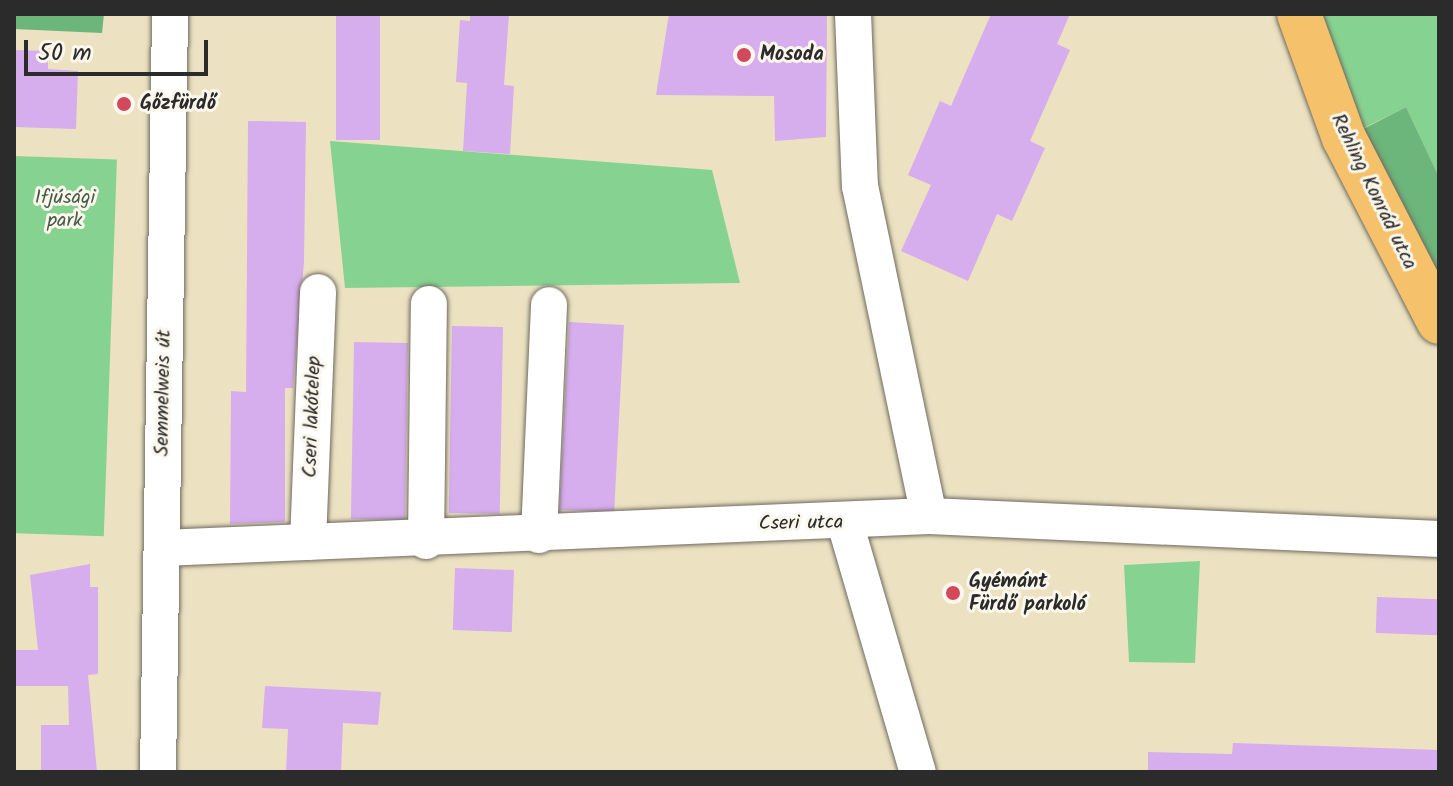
<!DOCTYPE html>
<meta charset="utf-8">
<style>
body{margin:0}
#map{position:relative;width:1453px;height:786px;overflow:hidden;background:#ece2c2;font-family:Kalam,sans-serif}
div>[style]{position:absolute}
.green>*{inset:0;background:#86d391;transform-origin:0 0}
.forest>*{inset:0;background:#6cb57b}
.building>*{inset:0;background:#d6aded;transform-origin:0 0}
.roads{filter:drop-shadow(0 0 2px #6f6b60) drop-shadow(0 0 2px #6f6b60)}
.minor>*{height:36px;margin:-18px;padding:0 18px;transform-origin:18px;border-radius:18px;background:#fff}
.major>*{height:44px;margin:-22px;padding:0 22px;transform-origin:22px;border-radius:22px;background:#f5c16b}
.dots>*{width:22px;height:22px;translate:-50% -50%;box-sizing:border-box;border:4px solid #fbf7ec;border-radius:50%}
span{translate:-50% -50%;white-space:nowrap;text-align:center;line-height:1.15;-webkit-text-stroke:6px #fbf7ec;paint-order:stroke}
.poi-label{font-size:20px;color:#2b2b2b;font-weight:700}
.left{translate:0 -50%;text-align:left}
.street-label{font-size:20px;color:#2b2b2b}
.park-label{font-size:20px;color:#465d4a}
.frame{position:absolute;inset:0;border:16px solid #2b2b2b;pointer-events:none}
.scale{position:absolute;left:24px;top:40px;width:184px;height:36px;box-sizing:border-box;border:4px solid #2b2b2b;border-top:0;padding-left:10px;font-size:24px;line-height:28px;white-space:nowrap;color:#2b2b2b;-webkit-text-stroke:6px #fbf7ec;paint-order:stroke}
</style>
<div id="map">
<div class="green">
<div style="clip-path:polygon(1299px 14px,1439px 14px,1439px 177px,1406px 107px,1344px 138px)"></div>
<div style="clip-path:polygon(330px 141px,712px 170px,740px 283px,345px 288px)"></div>
<div style="left:14px;top:156px;width:103px;height:377px;rotate:2deg"></div>
<div style="clip-path:polygon(1200px 561px,1195px 663px,1129px 662px,1124px 565px)"></div>
</div>
<div class="forest">
<div style="clip-path:polygon(14px 14px,104px 14px,102px 33px,14px 29px)"></div>
<div style="clip-path:polygon(1406px 107px,1439px 177px,1439px 322px,1344px 139px)"></div>
</div>
<div class="building">
<div style="left:336px;top:14px;width:44px;height:126px"></div>
<div style="clip-path:polygon(470px 14px,509px 14px,504px 85px,514px 86px,510px 154px,463px 151px,467px 83px,456px 82px,460px 20px,470px 21px)"></div>
<div style="clip-path:polygon(669px 14px,827px 14px,826px 137px,775px 141px,774px 96px,656px 95px)"></div>
<div style="clip-path:polygon(991px 14px,1070px 14px,1057px 44px,1070px 50px,1030px 141px,1045px 148px,1012px 221px,997px 214px,968px 281px,901px 251px,931px 185px,908px 175px,940px 101px,951px 106px)"></div>
<div style="clip-path:polygon(14px 50px,48px 51px,48px 69px,78px 71px,76px 129px,14px 127px)"></div>
<div style="clip-path:polygon(248px 121px,306px 122px,304px 262px,293px 388px,285px 388px,285px 522px,230px 524px,231px 391px,246px 392px)"></div>
<div style="left:569px;top:322px;width:55px;height:188px;rotate:3deg"></div>
<div style="left:452px;top:326px;width:51px;height:187px;rotate:1deg"></div>
<div style="left:354px;top:342px;width:54px;height:177px;rotate:1deg"></div>
<div style="clip-path:polygon(90px 564px,90px 587px,98px 587px,98px 674px,88px 675px,97px 772px,41px 772px,41px 725px,69px 725px,68px 686px,14px 686px,14px 650px,38px 650px,30px 575px)"></div>
<div style="left:455px;top:568px;width:59px;height:62px;rotate:2deg"></div>
<div style="left:1377px;top:597px;width:62px;height:36px;rotate:2deg"></div>
<div style="clip-path:polygon(265px 686px,381px 692px,378px 725px,343px 723px,341px 772px,286px 772px,288px 729px,262px 728px)"></div>
<div style="clip-path:polygon(1233px 743px,1439px 750px,1439px 772px,1148px 772px,1148px 752px,1232px 754px)"></div>
</div>
<div class="roads">
<div class="minor">
<div style="left:853px;top:14px;width:172px;rotate:87.7deg"></div>
<div style="left:860px;top:186px;width:337px;rotate:78.2deg"></div>
<div style="left:845px;top:523px;width:259px;rotate:73.7deg"></div>
<div style="left:539px;top:535px;width:230px;rotate:-87.5deg"></div>
<div style="left:426px;top:541px;width:237px;rotate:-89.3deg"></div>
<div style="left:308px;top:542px;width:250px;rotate:-87.7deg"></div>
<div style="left:162px;top:548px;width:768px;rotate:-2.39deg"></div>
<div style="left:929px;top:516px;width:511px;rotate:2.58deg"></div>
<div style="left:158px;top:772px;width:758px;rotate:-89.09deg"></div>
</div>
<div class="major">
<div style="left:1299px;top:14px;width:132px;rotate:70.1deg"></div>
<div style="left:1344px;top:138px;width:207px;rotate:62.7deg"></div>
</div>
</div>
<div class="dots">
<div style="left:744px;top:55px;background:#d1495b"></div>
<div style="left:124px;top:104px;background:#d1495b"></div>
<div style="left:953px;top:593px;background:#d1495b"></div>
</div>
<div class="poi-label">
<span class="left" style="left:760px;top:55px">Mosoda</span>
<span class="left" style="left:140px;top:104px">Gőzfürdő</span>
<span class="left" style="left:969px;top:594px">Gyémánt<br>Fürdő parkoló</span>
</div>
<div class="street-label">
<span style="left:1373px;top:192px;rotate:64deg">Rehling Konrád utca</span>
<span style="left:164px;top:393px;rotate:-89deg">Semmelweis út</span>
<span style="left:313px;top:417px;rotate:-88deg">Cseri lakótelep</span>
<span style="left:801px;top:524px;rotate:-1deg">Cseri utca</span>
</div>
<div class="park-label">
<span style="left:65px;top:210px">Ifjúsági<br>park</span>
</div>
<div class="frame"></div>
<div class="scale">50 m</div>
</div>
